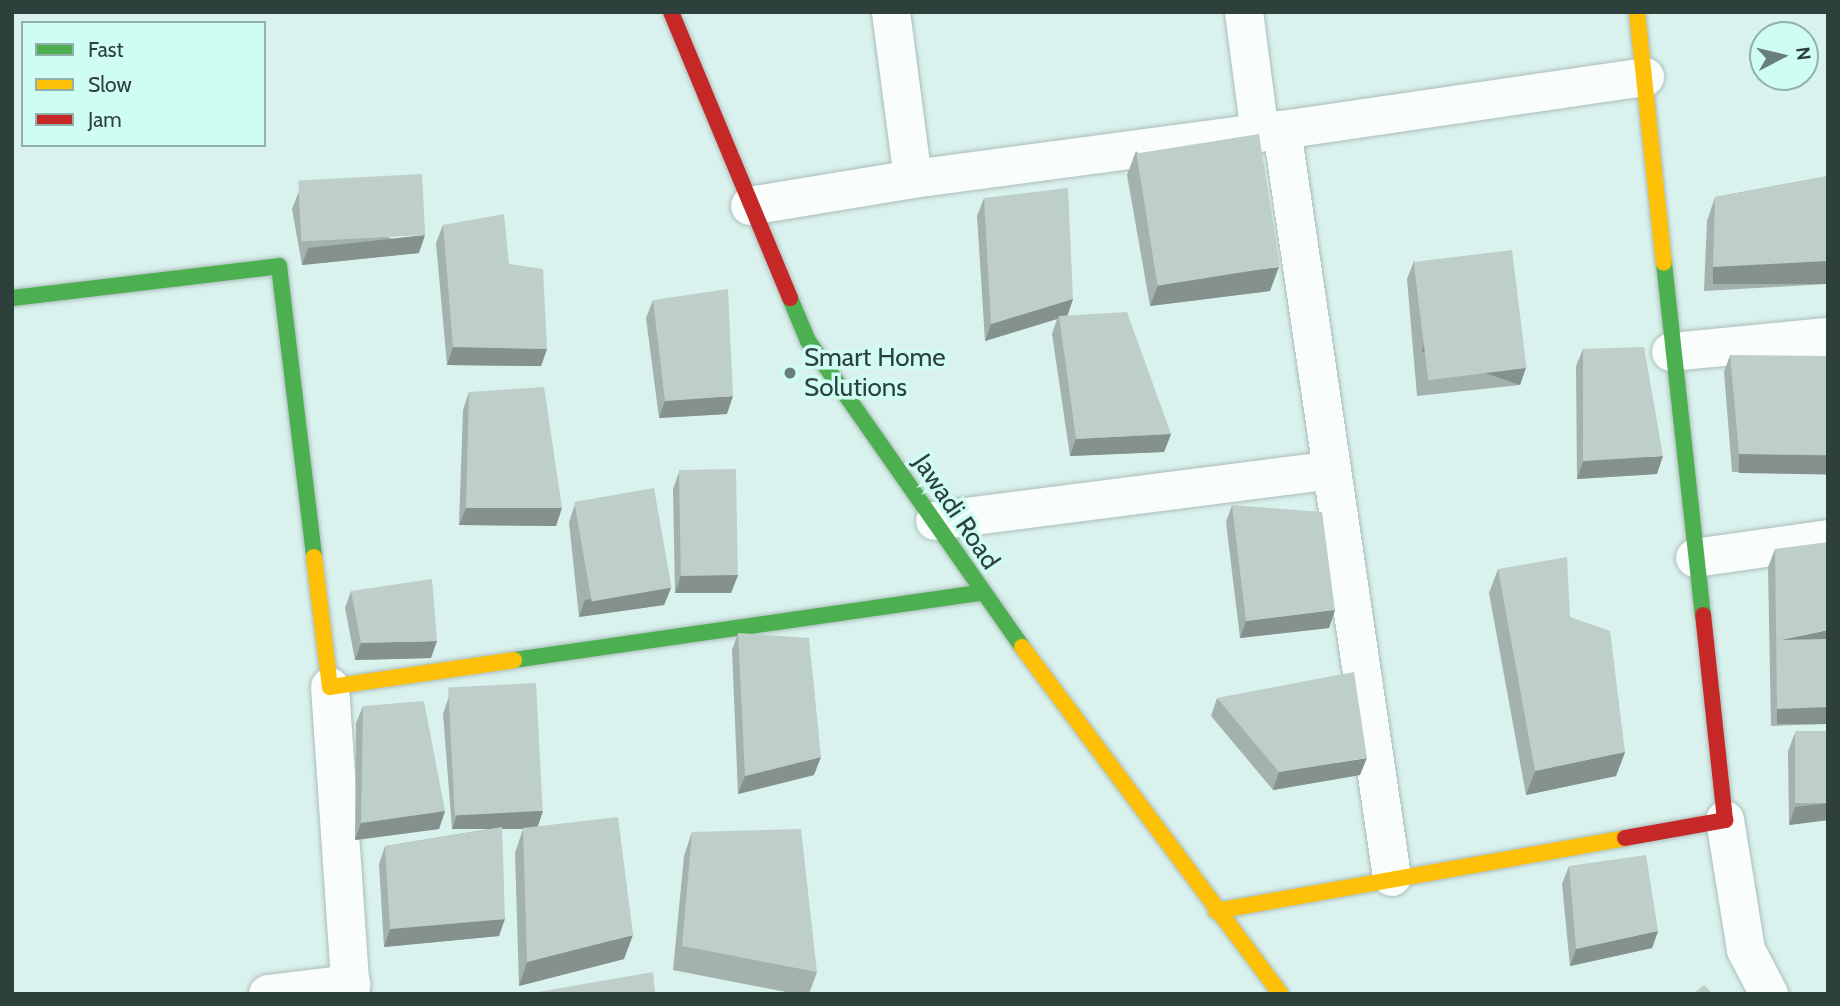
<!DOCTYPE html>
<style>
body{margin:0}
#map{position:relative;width:1840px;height:1006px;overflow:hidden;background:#daf2ed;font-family:Cabin,sans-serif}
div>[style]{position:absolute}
.roads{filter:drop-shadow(0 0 2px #abbdba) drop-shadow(0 0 2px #abbdba)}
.street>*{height:38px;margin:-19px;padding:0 19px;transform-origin:19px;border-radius:19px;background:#f9fdfc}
.fast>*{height:16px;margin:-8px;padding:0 8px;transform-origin:8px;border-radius:8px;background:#4caf50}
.slow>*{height:16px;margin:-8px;padding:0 8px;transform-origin:8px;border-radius:8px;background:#ffc107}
.jam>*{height:16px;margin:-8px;padding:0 8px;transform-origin:8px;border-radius:8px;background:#c62828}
.wall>*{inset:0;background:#a3b2ac}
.shaded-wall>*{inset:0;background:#84918c;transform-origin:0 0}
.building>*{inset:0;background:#bdcfc8;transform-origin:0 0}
.dots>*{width:19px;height:19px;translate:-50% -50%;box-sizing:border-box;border:4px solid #d0fdf3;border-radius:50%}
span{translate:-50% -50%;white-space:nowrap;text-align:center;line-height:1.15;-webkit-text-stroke:7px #d0fdf3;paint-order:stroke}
.poi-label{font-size:26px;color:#2e403c}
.left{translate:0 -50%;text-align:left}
.street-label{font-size:26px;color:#2e403c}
.frame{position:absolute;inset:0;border:14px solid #2e403c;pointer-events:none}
.legend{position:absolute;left:21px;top:21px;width:245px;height:126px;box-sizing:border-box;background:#d0fdf3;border:2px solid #8fb1aa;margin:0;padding:9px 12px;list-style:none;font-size:21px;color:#2e403c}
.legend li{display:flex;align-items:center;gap:14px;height:35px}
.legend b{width:35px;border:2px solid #8fb1aa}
.north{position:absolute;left:1749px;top:21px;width:70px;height:70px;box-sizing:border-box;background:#d0fdf3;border:2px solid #8fb1aa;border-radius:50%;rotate:83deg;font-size:19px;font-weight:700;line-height:28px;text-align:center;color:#2e403c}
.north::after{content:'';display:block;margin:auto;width:24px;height:32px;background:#6a7e7a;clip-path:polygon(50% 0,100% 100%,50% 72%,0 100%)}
</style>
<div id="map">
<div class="roads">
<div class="street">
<div style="left:891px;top:12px;width:168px;rotate:82.5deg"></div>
<div style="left:913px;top:179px;width:372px;rotate:-7.6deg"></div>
<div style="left:1244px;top:12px;width:122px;rotate:82.5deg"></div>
<div style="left:750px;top:206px;width:165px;rotate:-9.4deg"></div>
<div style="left:1671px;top:352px;width:158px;rotate:-5.5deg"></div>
<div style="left:935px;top:521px;width:400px;rotate:-7.3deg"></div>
<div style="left:1695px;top:558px;width:134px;rotate:-8.1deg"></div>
<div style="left:330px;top:687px;width:308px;rotate:86.1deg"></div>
<div style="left:1725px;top:820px;width:132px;rotate:80.8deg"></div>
<div style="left:1746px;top:950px;width:50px;rotate:62.4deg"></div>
<div style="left:1392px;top:877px;width:755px;rotate:-98.38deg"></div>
<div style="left:1282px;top:130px;width:367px;rotate:-8.3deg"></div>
<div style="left:268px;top:994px;width:84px;rotate:-6.9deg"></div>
</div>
<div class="fast">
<div style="left:1664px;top:263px;width:354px;rotate:83.7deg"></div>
<div style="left:12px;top:298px;width:269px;rotate:-6.8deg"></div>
<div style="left:279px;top:266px;width:293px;rotate:83.1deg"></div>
<div style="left:790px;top:298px;width:47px;rotate:67.3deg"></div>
<div style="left:808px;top:341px;width:373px;rotate:55deg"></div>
<div style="left:514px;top:660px;width:472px;rotate:-8.2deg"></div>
</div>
<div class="slow">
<div style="left:1637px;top:12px;width:252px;rotate:83.9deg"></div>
<div style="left:314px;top:557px;width:131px;rotate:83deg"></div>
<div style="left:330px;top:687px;width:186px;rotate:-8.3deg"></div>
<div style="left:1022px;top:647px;width:433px;rotate:53.3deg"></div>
<div style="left:1216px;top:911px;width:415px;rotate:-10.1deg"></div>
</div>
<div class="jam">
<div style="left:671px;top:12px;width:310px;rotate:67.4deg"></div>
<div style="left:1625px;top:838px;width:102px;rotate:-10.2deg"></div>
<div style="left:1725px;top:820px;width:206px;rotate:-96.1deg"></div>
</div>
</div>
<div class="wall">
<div style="clip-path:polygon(1136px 151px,1270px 291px,1150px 306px,1127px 175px)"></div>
<div style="clip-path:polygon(1828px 176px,1828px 284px,1704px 291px,1707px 221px,1715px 197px)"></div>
<div style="clip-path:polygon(299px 191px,419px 253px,302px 265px,292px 209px)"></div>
<div style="clip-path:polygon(984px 198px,1073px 299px,1067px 316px,1171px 434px,1164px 452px,1070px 456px,1052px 334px,1057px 319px,985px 341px,977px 216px)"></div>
<div style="clip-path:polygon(443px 225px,509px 264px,547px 349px,541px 366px,447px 365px,436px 243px)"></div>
<div style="clip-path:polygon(1414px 261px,1520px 385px,1417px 396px,1407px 279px)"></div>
<div style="clip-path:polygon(653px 300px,727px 414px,659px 418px,646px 318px)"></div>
<div style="clip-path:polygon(1583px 349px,1657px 474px,1577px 479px,1576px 366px)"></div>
<div style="clip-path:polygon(1730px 355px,1828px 370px,1828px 473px,1732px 472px,1724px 372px)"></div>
<div style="clip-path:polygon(469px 392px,556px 526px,459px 525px,463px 410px)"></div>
<div style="clip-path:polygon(679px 472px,738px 575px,731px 593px,675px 593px,673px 489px)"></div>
<div style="clip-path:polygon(575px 504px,671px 588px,664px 605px,579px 617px,569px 522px)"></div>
<div style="clip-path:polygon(1232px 505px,1335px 610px,1329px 628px,1240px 638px,1226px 522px)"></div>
<div style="clip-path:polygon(1775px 549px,1828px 724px,1771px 726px,1768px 567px)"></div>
<div style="clip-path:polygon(1498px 569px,1570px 617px,1625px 752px,1616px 776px,1526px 795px,1489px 593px)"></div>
<div style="clip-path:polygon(351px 591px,431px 658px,355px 660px,345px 608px)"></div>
<div style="clip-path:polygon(738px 633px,814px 775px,738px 794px,732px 650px)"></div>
<div style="clip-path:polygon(449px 696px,538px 827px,624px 959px,519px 986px,515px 853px,523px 829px,502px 829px,499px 936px,384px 947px,379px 864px,385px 846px,489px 829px,452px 829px,443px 714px)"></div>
<div style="clip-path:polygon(1217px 698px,1360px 775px,1273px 790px,1211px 716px)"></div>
<div style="clip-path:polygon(363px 706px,445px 811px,439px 829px,355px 840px,356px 723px)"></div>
<div style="clip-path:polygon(1828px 731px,1828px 820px,1789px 825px,1788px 751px,1795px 733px)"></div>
<div style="clip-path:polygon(692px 832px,817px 972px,809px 994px,796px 994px,673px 970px,684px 856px)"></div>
<div style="clip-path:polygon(1569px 866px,1658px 931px,1652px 948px,1570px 966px,1562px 884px)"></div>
</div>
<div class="shaded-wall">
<div style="clip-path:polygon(425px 235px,419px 253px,302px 265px,308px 248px)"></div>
<div style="left:1828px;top:261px;width:23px;height:115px;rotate:90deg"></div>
<div style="clip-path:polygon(1279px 267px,1270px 291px,1150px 306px,1159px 282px)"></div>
<div style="clip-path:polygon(1073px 299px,1067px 317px,1059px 316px,1057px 319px,985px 341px,991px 324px)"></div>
<div style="clip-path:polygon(453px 347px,547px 349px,541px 366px,447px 365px)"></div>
<div style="left:1526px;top:368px;width:18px;height:104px;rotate:109deg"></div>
<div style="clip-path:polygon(733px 396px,727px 414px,659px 418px,665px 401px)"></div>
<div style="clip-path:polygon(1171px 434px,1164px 452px,1070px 456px,1076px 439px)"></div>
<div style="left:1739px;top:454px;width:89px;height:19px;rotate:1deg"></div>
<div style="clip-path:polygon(1663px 456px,1657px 474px,1577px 479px,1583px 461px)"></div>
<div style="clip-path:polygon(466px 508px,562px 508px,556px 526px,459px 525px)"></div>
<div style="clip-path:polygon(681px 575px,738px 575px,731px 593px,675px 593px)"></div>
<div style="clip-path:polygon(671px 588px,664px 605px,579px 617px,585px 600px)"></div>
<div style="clip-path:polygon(1335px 610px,1329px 628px,1240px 638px,1246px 621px)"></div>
<div style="clip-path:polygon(1828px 630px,1828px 646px,1781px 640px)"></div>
<div style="clip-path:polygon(437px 641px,431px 658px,355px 660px,361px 643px)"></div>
<div style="left:1828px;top:707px;width:17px;height:51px;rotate:90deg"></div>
<div style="clip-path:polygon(1625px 752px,1616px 776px,1526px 795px,1535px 771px)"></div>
<div style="clip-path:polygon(821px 757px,814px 775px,738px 794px,745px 776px)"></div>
<div style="clip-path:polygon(1367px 758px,1360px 775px,1273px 790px,1279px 772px)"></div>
<div style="clip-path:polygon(1828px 803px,1828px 820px,1789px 825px,1795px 807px)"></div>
<div style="clip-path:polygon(445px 811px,439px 829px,355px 840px,361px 823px)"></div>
<div style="clip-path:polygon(543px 811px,537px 829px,452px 829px,458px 812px)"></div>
<div style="clip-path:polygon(505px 919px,499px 936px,384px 947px,390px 929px)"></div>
<div style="clip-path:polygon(1658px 931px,1652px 948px,1570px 966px,1576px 949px)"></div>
<div style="clip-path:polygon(633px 935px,624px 959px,519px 986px,527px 962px)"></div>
</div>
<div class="building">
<div style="left:1259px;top:134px;width:134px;height:124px;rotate:81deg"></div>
<div style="left:422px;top:174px;width:61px;height:124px;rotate:87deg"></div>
<div style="clip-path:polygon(1828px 176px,1828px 261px,1713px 267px,1715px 197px)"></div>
<div style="clip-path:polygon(1068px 188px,1073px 299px,991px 324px,984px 198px)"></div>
<div style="clip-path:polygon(504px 214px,509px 264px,543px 269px,547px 349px,453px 347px,443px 225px)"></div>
<div style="left:1512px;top:250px;width:119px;height:99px;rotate:83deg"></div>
<div style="clip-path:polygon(728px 289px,733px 396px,665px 401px,653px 300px)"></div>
<div style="clip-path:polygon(1127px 312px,1171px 434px,1076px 439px,1059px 316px)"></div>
<div style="clip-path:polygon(1644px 347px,1663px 456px,1583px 461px,1583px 349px)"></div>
<div style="clip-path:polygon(1730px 355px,1827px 356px,1828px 370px,1828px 455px,1739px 454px)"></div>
<div style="clip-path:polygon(544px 387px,562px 508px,466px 508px,469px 392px)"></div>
<div style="left:736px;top:469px;width:106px;height:57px;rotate:89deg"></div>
<div style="left:654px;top:488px;width:101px;height:81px;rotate:80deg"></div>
<div style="clip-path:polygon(1232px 505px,1322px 512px,1335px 610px,1246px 621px)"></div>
<div style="clip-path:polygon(1828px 542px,1828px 630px,1781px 640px,1828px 639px,1828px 707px,1777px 709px,1775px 549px)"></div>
<div style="clip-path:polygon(1567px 557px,1570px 617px,1610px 631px,1625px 752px,1535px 771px,1498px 569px)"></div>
<div style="clip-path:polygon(432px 579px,437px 641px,361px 643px,351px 591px)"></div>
<div style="clip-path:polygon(738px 633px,809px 638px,821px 757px,745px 776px)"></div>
<div style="clip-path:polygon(1354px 672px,1367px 758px,1279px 772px,1217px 698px)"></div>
<div style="left:536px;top:683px;width:128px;height:88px;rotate:87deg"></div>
<div style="clip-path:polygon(424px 701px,445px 811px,361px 823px,363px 706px)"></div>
<div style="left:1828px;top:731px;width:72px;height:33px;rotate:90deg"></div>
<div style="clip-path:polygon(618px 817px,633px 935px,527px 962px,523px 828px)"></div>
<div style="clip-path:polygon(502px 827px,505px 919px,390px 929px,385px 846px)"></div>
<div style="clip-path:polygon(801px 829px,817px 972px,682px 946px,692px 832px)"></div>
<div style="clip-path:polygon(1646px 855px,1658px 931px,1576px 949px,1569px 866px)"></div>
<div style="clip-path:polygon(653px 972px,655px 994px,526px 994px)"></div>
<div style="clip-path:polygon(1704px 985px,1713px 994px,1693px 994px)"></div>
</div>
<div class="dots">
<div style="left:790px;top:373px;background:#6a7e7a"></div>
</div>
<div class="poi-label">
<span class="left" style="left:804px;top:373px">Smart Home<br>Solutions</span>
</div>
<div class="street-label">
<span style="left:956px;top:512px;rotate:56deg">Jawadi Road</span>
</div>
<div class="frame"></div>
<ul class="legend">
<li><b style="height:9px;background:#4caf50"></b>Fast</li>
<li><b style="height:9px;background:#ffc107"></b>Slow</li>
<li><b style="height:9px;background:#c62828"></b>Jam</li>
</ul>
<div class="north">N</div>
</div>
